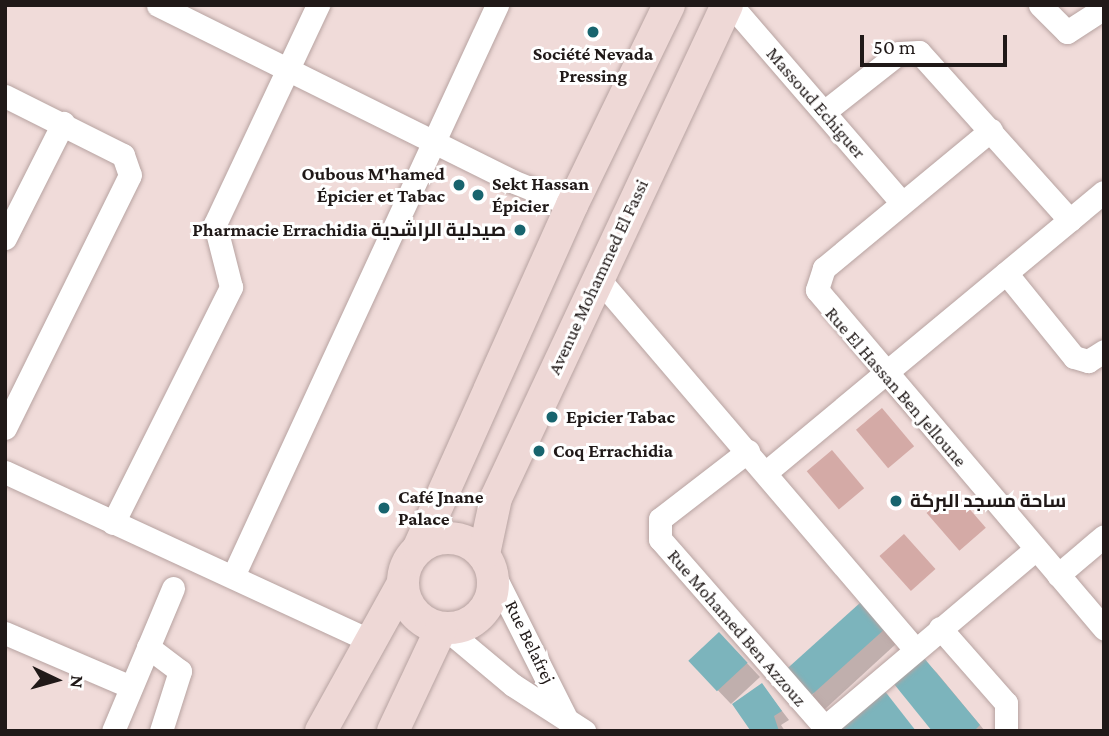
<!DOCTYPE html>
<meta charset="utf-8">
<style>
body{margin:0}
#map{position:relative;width:1109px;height:736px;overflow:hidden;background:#f0dbd9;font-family:"Crimson Pro",Cairo,serif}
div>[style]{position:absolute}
.green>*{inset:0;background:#d4aaa6;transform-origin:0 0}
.shadow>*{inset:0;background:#0003}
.building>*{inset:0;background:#7cb4bc;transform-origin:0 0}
.roads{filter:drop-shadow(0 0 2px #b7a3a1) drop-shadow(0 0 2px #b7a3a1)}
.street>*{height:23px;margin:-11.5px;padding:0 11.5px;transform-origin:11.5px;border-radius:11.5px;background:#fff}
.secondary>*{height:32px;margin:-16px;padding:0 16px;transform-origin:16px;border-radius:16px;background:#eed8d6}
.secondary>.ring{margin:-16px;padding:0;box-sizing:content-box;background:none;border:32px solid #eed8d6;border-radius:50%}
.dots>*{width:19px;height:19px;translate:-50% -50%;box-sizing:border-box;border:4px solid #fff;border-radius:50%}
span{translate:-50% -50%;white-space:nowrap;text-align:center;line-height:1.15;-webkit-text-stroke:6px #fff;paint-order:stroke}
.poi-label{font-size:19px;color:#201918;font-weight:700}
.right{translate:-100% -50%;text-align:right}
.left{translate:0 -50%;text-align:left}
.street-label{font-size:19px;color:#201918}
.frame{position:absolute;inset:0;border:7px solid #201918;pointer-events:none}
.north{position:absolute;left:21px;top:645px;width:70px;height:70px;-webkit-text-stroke:5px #fff;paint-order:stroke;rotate:95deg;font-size:19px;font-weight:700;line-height:28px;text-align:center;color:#201918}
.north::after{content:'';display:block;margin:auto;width:24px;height:32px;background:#201918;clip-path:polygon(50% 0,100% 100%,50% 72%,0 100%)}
.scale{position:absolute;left:860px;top:35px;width:147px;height:32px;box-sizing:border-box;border:4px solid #201918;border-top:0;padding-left:9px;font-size:21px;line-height:24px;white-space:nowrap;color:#201918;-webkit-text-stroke:5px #fff;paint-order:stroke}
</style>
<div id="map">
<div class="green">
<div style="left:882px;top:408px;width:50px;height:34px;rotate:50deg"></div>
<div style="left:832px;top:450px;width:50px;height:33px;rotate:50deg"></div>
<div style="left:953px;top:490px;width:50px;height:35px;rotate:49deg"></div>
<div style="left:904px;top:534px;width:47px;height:33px;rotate:48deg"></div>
</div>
<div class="shadow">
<div style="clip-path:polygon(861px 604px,897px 643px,824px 710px,811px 698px)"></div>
<div style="clip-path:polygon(732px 647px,760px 677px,731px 704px,690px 661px)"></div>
<div style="clip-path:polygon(924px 660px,937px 673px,985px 731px,934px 731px)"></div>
<div style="clip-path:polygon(762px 685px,789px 720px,781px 725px,785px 731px,756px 731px,735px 704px)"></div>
</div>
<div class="building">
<div style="left:861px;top:602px;width:36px;height:103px;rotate:48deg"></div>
<div style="left:719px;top:632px;width:42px;height:42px;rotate:47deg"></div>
<div style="clip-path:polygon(924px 658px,980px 725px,974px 731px,932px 731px,894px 684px)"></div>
<div style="clip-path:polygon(762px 683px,782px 711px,774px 716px,779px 731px,750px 730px,732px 704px)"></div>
<div style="clip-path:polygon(884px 690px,916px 731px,841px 731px,838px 727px)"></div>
</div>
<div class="roads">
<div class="street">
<div style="left:158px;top:5px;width:395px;rotate:26.4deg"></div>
<div style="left:512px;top:181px;width:65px;rotate:21.8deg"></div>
<div style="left:731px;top:5px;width:259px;rotate:49.2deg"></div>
<div style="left:1040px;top:5px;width:38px;rotate:45deg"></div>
<div style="left:1067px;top:32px;width:44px;rotate:-33deg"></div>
<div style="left:5px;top:96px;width:132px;rotate:26.6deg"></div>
<div style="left:123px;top:155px;width:21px;rotate:71deg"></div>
<div style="left:130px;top:175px;width:282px;rotate:116.3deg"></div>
<div style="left:824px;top:112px;width:95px;rotate:-38.2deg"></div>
<div style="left:899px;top:53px;width:20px;rotate:-3deg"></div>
<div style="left:919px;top:52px;width:226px;rotate:48.1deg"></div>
<div style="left:991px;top:130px;width:217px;rotate:140.4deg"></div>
<div style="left:824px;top:268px;width:23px;rotate:108deg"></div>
<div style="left:817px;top:290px;width:444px;rotate:49.7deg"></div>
<div style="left:5px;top:238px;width:129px;rotate:-63.2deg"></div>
<div style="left:1006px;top:273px;width:108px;rotate:51deg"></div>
<div style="left:1074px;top:357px;width:15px;rotate:16deg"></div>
<div style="left:1088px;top:361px;width:19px;rotate:-32deg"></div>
<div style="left:597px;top:277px;width:489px;rotate:49.5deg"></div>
<div style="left:748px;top:451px;width:111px;rotate:142.3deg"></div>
<div style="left:660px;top:519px;width:20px;rotate:90deg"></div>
<div style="left:660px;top:539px;width:255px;rotate:48.8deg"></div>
<div style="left:5px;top:472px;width:400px;rotate:24.8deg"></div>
<div style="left:765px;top:473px;width:440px;rotate:-39.7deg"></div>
<div style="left:113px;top:523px;width:264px;rotate:-63.4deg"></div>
<div style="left:231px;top:287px;width:65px;rotate:-104.3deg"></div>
<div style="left:215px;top:224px;width:242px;rotate:-64.8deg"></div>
<div style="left:491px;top:569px;width:165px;rotate:63.3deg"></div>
<div style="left:234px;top:574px;width:627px;rotate:-65.19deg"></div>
<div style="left:1058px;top:575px;width:60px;rotate:-40.3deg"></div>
<div style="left:940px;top:628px;width:100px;rotate:48.7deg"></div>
<div style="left:1006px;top:703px;width:28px;rotate:90deg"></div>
<div style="left:446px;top:629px;width:87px;rotate:39.9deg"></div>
<div style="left:513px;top:685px;width:85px;rotate:32.9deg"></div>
<div style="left:5px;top:633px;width:137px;rotate:23.2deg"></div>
<div style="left:148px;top:647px;width:40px;rotate:37deg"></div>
<div style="left:180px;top:671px;width:63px;rotate:107.6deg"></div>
<div style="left:825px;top:727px;width:276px;rotate:-40.2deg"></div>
<div style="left:113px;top:731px;width:155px;rotate:-67.2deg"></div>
</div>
<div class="secondary">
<div class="ring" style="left:403px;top:538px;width:58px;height:58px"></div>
<div style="left:419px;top:547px;width:375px;rotate:-65.9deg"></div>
<div style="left:572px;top:205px;width:222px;rotate:-64.1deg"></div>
<div style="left:484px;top:554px;width:57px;rotate:-77.9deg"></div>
<div style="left:496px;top:498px;width:544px;rotate:-64.89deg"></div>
<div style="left:321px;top:731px;width:167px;rotate:-61deg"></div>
<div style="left:393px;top:731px;width:113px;rotate:-64.8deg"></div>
</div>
</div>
<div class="dots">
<div style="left:593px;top:32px;background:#18646e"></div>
<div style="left:459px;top:185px;background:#18646e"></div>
<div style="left:478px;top:195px;background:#18646e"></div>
<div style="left:520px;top:230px;background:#18646e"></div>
<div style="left:552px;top:417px;background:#18646e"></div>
<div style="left:539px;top:451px;background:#18646e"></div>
<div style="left:896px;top:501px;background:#18646e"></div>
<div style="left:384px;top:508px;background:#18646e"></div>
</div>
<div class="poi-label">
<span style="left:593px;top:65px">Société Nevada<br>Pressing</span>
<span class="right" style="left:445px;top:185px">Oubous M'hamed<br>Épicier et Tabac</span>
<span class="left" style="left:492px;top:195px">Sekt Hassan<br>Épicier</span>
<span class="right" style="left:506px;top:230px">Pharmacie Errachidia صيدلية الراشدية</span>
<span class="left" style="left:566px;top:417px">Epicier Tabac</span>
<span class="left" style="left:553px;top:451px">Coq Errachidia</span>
<span class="left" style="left:398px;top:508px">Café Jnane<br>Palace</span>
<span class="left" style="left:910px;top:501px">ساحة مسجد البركة</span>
</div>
<div class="street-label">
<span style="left:816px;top:103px;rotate:49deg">Massoud Echiguer</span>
<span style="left:598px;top:277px;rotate:-65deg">Avenue Mohammed El Fassi</span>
<span style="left:896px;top:387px;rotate:49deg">Rue El Hassan Ben Jelloune</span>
<span style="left:737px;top:628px;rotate:49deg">Rue Mohamed Ben Azzouz</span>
<span style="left:530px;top:642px;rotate:64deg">Rue Belafrej</span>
</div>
<div class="frame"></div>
<div class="north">N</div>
<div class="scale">50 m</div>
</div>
